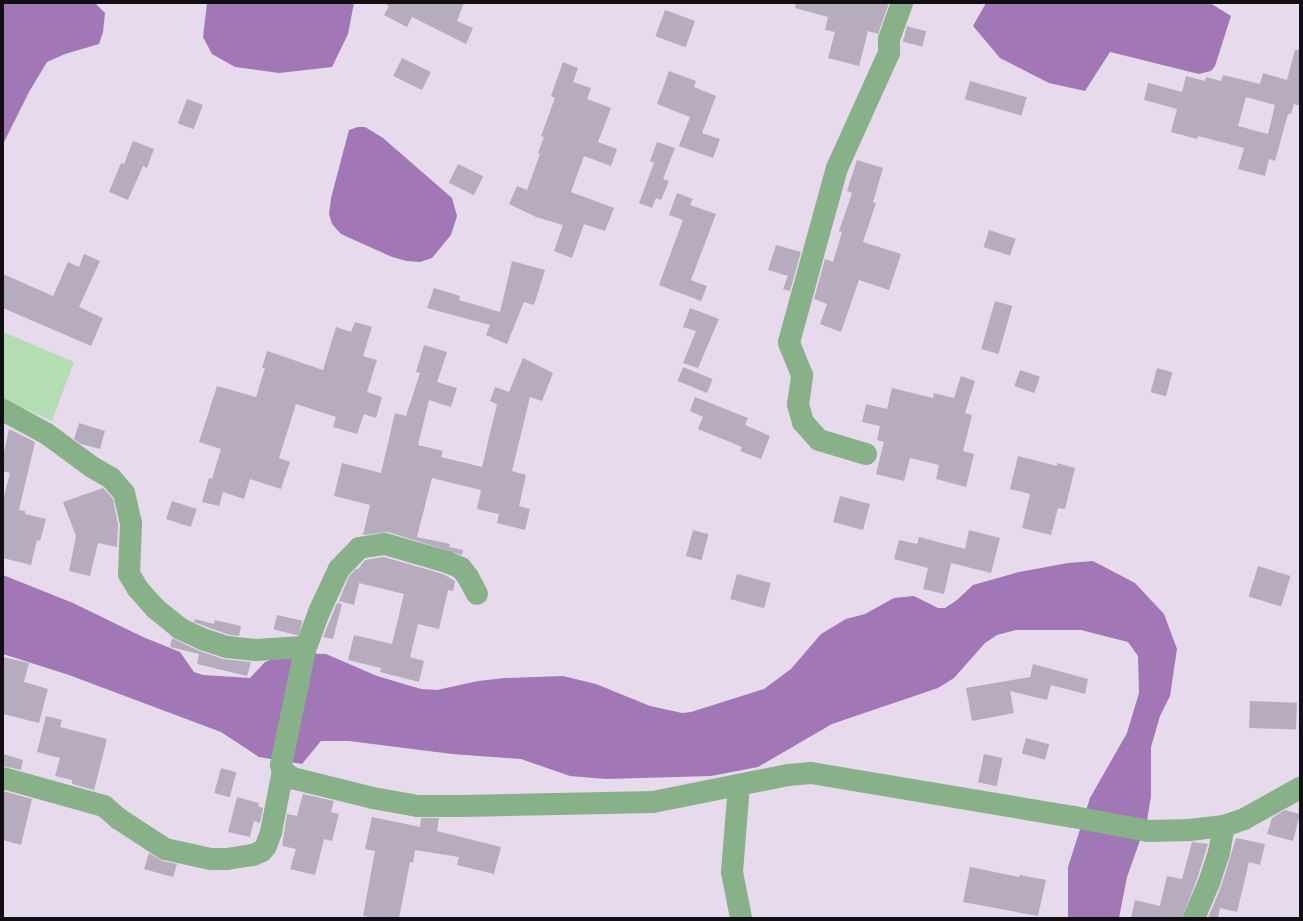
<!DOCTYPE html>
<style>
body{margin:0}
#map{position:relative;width:1303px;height:921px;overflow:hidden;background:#e6daec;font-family:Poppins,sans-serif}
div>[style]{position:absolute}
.green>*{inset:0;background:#b4ddb4}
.water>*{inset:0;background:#a177b5}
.building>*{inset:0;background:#b7acbd;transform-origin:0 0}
.street>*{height:22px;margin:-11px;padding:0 11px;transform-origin:11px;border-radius:11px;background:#88b189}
span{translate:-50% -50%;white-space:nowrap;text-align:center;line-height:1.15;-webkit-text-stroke:4px #f3e7f9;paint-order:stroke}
.frame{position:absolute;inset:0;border:4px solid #120e14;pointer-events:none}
</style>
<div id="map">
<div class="green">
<div style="clip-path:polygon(3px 332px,74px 362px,52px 421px,3px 399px)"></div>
</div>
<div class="water">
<div style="clip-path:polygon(3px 3px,95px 3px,105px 13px,103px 32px,99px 44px,65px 54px,47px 62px,29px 92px,3px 144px)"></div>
<div style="clip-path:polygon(207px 3px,354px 3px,348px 34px,332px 67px,279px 73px,235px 67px,212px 54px,203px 37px)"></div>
<div style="clip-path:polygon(986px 3px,1210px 3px,1231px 16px,1215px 66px,1211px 71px,1199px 74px,1110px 52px,1085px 91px,1049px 83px,1000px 58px,973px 26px)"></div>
<div style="clip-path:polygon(358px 127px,365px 127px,383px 138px,452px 198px,457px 216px,451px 235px,432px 258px,420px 262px,407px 261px,392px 257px,341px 234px,332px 224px,329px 214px,331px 198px,349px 130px)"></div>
<div style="clip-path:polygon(1093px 561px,1135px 583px,1164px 614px,1177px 649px,1170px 696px,1160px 716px,1151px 747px,1151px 796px,1147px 821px,1127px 877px,1119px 918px,1068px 918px,1068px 867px,1090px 798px,1127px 733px,1139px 693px,1138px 656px,1128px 642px,1081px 630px,1016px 630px,997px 635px,985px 643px,954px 678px,938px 688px,832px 724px,758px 767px,711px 776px,606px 779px,570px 776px,521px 759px,452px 754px,349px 741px,321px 741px,302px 764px,259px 757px,221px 732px,69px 675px,3px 654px,3px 575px,73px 603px,143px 637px,180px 652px,194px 672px,203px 675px,250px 678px,265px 662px,289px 653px,326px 654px,377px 676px,421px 689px,437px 690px,478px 681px,505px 678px,563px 676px,596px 684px,650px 706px,682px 713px,691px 712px,764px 689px,791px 669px,821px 634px,846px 619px,865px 614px,894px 598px,914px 596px,938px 608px,945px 608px,957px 600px,973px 585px,1019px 572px,1068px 563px)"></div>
</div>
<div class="building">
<div style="clip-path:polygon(384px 3px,464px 3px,457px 21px,473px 28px,466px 44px,412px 17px,407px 27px,384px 15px,389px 6px)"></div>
<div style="clip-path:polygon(796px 3px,889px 3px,878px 34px,868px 31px,859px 66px,828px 58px,835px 32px,825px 30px,828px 17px,795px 8px)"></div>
<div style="left:665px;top:10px;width:32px;height:28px;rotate:20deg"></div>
<div style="left:907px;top:26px;width:20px;height:16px;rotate:15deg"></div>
<div style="clip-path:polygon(evenodd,1295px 50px,1300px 50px,1300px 106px,1294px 104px,1291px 114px,1288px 114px,1275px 161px,1269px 159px,1265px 176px,1238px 169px,1244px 148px,1198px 136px,1197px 139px,1171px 132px,1177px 109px,1144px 100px,1148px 83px,1182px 92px,1186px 76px,1205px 81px,1206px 77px,1221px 81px,1223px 75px,1260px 84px,1263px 73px,1287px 80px,1295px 50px,1246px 97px,1275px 105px,1268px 134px,1238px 126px,1246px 97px)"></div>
<div style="left:402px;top:58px;width:32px;height:20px;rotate:26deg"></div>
<div style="clip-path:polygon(563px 62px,578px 68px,573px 82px,591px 88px,587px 99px,611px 108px,598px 142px,617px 149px,611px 166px,584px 156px,571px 192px,614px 208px,605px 231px,584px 224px,572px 258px,554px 251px,563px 225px,536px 217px,509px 204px,517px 186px,527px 190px,540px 154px,538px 153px,544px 137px,541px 136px,555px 98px,551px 96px)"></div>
<div style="clip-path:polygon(669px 71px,696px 81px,694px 87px,716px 96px,702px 133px,720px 139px,713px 158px,679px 146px,690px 117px,657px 104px)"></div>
<div style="left:970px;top:81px;width:59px;height:19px;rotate:16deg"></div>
<div style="left:187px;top:99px;width:17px;height:26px;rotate:21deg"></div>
<div style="clip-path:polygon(133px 141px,154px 149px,147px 168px,143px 166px,128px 200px,109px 192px,121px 163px,124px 164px)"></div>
<div style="clip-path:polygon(657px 142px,675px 148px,663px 179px,669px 181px,661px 200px,656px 198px,652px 208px,639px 203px,654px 163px,650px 161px)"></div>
<div style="clip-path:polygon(857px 160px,883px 168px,873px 202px,876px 203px,863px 242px,901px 254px,889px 290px,859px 280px,841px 332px,820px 324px,827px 304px,814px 299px,825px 259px,833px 262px,842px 232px,839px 231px,852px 193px,847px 191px)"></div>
<div style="left:458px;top:164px;width:28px;height:21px;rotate:26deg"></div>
<div style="clip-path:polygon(677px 193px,693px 199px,690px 205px,716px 214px,691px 280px,707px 286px,701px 301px,659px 285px,683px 220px,669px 215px)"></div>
<div style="left:989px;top:230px;width:28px;height:18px;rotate:18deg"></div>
<div style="clip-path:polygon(776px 245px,801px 252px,790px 291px,783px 289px,788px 276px,768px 270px)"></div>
<div style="clip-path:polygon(84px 254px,100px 261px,79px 307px,103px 318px,91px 346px,3px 308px,3px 274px,53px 296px,68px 262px,79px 267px)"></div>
<div style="clip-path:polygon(512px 261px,545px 270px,534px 305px,524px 302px,507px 344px,486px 335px,490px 325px,427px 308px,434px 288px,460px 296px,459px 300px,500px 312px)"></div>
<div style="left:995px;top:301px;width:18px;height:50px;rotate:16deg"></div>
<div style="clip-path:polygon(690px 308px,719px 319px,698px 368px,683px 363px,696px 331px,683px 327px)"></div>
<div style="clip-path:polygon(355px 322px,372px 327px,363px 356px,377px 360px,367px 392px,382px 397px,376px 418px,364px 414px,357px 434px,333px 427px,336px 417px,296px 404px,279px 458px,290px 462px,281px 489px,250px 479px,244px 499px,223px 492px,219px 506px,202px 502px,209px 478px,212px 479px,221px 449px,199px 442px,217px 386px,256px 397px,265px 368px,262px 368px,267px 351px,323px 370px,336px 327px,351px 332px)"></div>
<div style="clip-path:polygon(424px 345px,447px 352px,437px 382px,457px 388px,451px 407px,429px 400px,418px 445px,443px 451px,441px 457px,482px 467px,497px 404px,490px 401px,495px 387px,509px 392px,523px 358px,553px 373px,542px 401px,530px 397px,512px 471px,526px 475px,519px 506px,530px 509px,525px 530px,497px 523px,499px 514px,477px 509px,481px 490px,432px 478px,417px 537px,450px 544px,449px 547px,463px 550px,462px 555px,388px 532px,363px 535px,370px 505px,334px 496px,342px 463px,381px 473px,395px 413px,406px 416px,420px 373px,416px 372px)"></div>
<div style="left:683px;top:367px;width:32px;height:15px;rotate:22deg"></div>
<div style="left:1157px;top:368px;width:16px;height:25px;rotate:15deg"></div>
<div style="left:1020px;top:370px;width:21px;height:17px;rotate:19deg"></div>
<div style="clip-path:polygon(961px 376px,975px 381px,965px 413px,972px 415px,963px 451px,974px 454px,966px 487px,936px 479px,939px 465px,910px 458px,904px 481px,876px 474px,884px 442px,877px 440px,880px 426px,862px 422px,866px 404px,887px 409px,892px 388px,933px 398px,934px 393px,954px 398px)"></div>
<div style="clip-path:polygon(695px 397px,748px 418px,745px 425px,770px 436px,761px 459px,740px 451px,742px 447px,698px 429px,703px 417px,690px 411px)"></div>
<div style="clip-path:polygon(79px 423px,105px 431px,100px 449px,81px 444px,74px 439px)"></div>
<div style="clip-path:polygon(9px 429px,35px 442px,19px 510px,25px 511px,25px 514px,46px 519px,40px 541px,37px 540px,31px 565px,3px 558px,3px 500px,10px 473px,3px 471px,3px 456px)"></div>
<div style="clip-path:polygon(1018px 456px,1057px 466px,1057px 463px,1075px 468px,1065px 509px,1058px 508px,1051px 535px,1022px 528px,1030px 494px,1010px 489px)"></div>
<div style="clip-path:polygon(103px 488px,113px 499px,118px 524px,117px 547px,98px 543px,90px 576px,69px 571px,76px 536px,63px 502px)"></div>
<div style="left:840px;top:496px;width:31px;height:27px;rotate:15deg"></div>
<div style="left:172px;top:501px;width:26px;height:19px;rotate:18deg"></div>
<div style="left:693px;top:530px;width:16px;height:27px;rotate:15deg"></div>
<div style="clip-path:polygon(969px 530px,1000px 538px,991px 573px,951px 563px,944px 594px,923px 589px,928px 568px,894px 559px,899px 540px,917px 544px,919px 537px,965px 549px)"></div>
<div style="clip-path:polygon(384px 557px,443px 574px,455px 581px,453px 591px,448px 590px,439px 629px,418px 624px,410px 657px,424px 661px,419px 682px,380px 672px,381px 668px,348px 660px,354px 635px,392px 644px,404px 594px,359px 583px,354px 605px,339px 601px,349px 576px,356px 569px,358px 569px,365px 560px)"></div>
<div style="left:1258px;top:566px;width:34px;height:32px;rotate:17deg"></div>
<div style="left:737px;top:574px;width:35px;height:26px;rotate:15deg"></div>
<div style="clip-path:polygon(337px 603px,342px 604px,333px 639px,323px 637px)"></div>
<div style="left:277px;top:615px;width:26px;height:15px;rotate:13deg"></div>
<div style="clip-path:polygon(195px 619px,214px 624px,215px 620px,241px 626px,239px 636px,230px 635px,207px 627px,194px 622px)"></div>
<div style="clip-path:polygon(172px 638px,197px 650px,223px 659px,251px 662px,247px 676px,197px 664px,199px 654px,170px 647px)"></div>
<div style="clip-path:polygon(3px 657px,29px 663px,24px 682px,48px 689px,39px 723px,3px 714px)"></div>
<div style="clip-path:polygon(1033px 664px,1088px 679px,1085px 694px,1051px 685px,1047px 700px,1010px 691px,1014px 713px,972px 721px,966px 688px,1030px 677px)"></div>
<div style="left:1250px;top:701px;width:47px;height:27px;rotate:2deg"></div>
<div style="clip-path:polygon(46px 716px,62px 720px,60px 727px,107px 739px,94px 790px,72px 784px,72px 780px,55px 776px,60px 758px,37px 752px)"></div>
<div style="left:1026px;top:738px;width:24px;height:16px;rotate:15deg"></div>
<div style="clip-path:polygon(3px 754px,23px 760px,21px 770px,3px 766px)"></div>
<div style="left:984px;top:754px;width:19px;height:29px;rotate:12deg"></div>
<div style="left:221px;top:768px;width:16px;height:26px;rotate:15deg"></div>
<div style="clip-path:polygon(3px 791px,32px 799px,21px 845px,3px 840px)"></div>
<div style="clip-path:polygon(303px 794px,334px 801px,331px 812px,339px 814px,332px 841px,324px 839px,315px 875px,290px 869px,296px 849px,282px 846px,287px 814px,297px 816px)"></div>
<div style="clip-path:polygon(237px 797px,259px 803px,258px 806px,263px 808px,260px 823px,254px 821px,250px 837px,228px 832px)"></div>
<div style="clip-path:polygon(1285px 810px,1300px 814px,1293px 841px,1267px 834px,1272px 818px)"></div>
<div style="clip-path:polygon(372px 817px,420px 827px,421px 818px,439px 818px,437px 831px,501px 847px,494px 874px,457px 865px,459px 857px,415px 850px,413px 863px,410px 862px,399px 918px,375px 918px,363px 916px,375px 851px,365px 849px)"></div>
<div style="clip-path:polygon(1236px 838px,1265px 844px,1260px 865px,1249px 862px,1237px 912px,1220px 908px,1218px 918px,1208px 918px,1221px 887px)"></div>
<div style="clip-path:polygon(1192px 842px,1208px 844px,1197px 879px,1182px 918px,1131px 918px,1135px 900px,1160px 906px,1167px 876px,1182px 879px)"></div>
<div style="clip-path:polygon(149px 853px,162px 861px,177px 864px,173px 877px,144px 869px)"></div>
<div style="clip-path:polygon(970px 867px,1019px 877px,1020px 875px,1046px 880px,1038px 916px,963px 902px)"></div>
</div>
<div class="street">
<div style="left:3px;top:410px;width:50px;rotate:28.6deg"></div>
<div style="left:47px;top:434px;width:56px;rotate:36.3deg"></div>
<div style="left:92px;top:467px;width:22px;rotate:30deg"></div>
<div style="left:111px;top:478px;width:20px;rotate:49deg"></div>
<div style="left:124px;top:493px;width:31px;rotate:77deg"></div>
<div style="left:131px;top:523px;width:51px;rotate:92.2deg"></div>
<div style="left:129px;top:574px;width:17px;rotate:59deg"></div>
<div style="left:138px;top:589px;width:27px;rotate:48deg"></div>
<div style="left:156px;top:609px;width:32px;rotate:39deg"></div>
<div style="left:181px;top:629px;width:23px;rotate:25deg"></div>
<div style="left:202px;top:639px;width:26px;rotate:18deg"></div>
<div style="left:227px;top:647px;width:29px;rotate:6deg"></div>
<div style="left:256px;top:650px;width:46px;rotate:-3.7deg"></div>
<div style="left:302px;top:647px;width:4px;rotate:45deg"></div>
<div style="left:305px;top:650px;width:117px;rotate:101.8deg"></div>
<div style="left:281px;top:765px;width:6px;rotate:72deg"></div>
<div style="left:283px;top:771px;width:11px;rotate:38deg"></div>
<div style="left:292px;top:778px;width:83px;rotate:13.9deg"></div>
<div style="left:373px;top:798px;width:46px;rotate:10.1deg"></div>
<div style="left:418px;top:806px;width:44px"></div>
<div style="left:462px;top:806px;width:191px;rotate:-1.2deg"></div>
<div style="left:653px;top:802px;width:138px;rotate:-11.3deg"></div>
<div style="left:788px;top:775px;width:23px;rotate:-5deg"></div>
<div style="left:811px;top:773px;width:267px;rotate:9.5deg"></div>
<div style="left:1074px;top:817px;width:75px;rotate:10.7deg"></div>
<div style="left:1148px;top:831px;width:42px;rotate:-1.4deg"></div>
<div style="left:1190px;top:830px;width:34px;rotate:-7deg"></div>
<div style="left:1224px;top:826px;width:21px;rotate:-19deg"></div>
<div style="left:1244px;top:819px;width:64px;rotate:-29deg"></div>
<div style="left:866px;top:454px;width:49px;rotate:-163.4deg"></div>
<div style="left:819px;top:440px;width:24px;rotate:-132deg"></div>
<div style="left:803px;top:422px;width:18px;rotate:-106deg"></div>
<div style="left:798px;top:405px;width:30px;rotate:-82deg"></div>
<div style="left:802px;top:375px;width:35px;rotate:-112deg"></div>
<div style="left:789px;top:342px;width:180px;rotate:-74.6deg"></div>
<div style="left:837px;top:168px;width:126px;rotate:-65.7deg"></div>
<div style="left:889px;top:53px;width:14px;rotate:-90deg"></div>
<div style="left:889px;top:39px;width:38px;rotate:-70deg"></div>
<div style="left:305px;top:650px;width:40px;rotate:-69.8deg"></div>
<div style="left:319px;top:612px;width:47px;rotate:-65.1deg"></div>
<div style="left:339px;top:569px;width:29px;rotate:-46deg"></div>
<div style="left:359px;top:548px;width:26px;rotate:-9deg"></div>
<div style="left:385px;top:544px;width:65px;rotate:16.2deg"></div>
<div style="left:447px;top:562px;width:15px;rotate:23deg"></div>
<div style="left:461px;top:568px;width:11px;rotate:52deg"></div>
<div style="left:468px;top:577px;width:19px;rotate:62deg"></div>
<div style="left:3px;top:778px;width:105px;rotate:15.5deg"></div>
<div style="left:104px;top:806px;width:20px;rotate:41deg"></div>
<div style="left:119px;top:819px;width:55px;rotate:33.1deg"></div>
<div style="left:165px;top:849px;width:47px;rotate:12.3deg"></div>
<div style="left:211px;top:859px;width:16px"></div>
<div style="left:227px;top:859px;width:26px;rotate:-9deg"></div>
<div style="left:253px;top:855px;width:10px;rotate:-24deg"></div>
<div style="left:262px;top:851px;width:6px;rotate:-51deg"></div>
<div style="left:266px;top:846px;width:15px;rotate:-70deg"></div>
<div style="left:271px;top:832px;width:62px;rotate:-78.9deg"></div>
<div style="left:739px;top:785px;width:87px;rotate:94.6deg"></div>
<div style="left:732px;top:872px;width:47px;rotate:78.9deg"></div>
<div style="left:1194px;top:918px;width:38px;rotate:-67deg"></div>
<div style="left:1209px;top:883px;width:32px;rotate:-72deg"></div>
<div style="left:1219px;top:853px;width:27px;rotate:-80deg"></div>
</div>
<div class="frame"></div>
</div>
